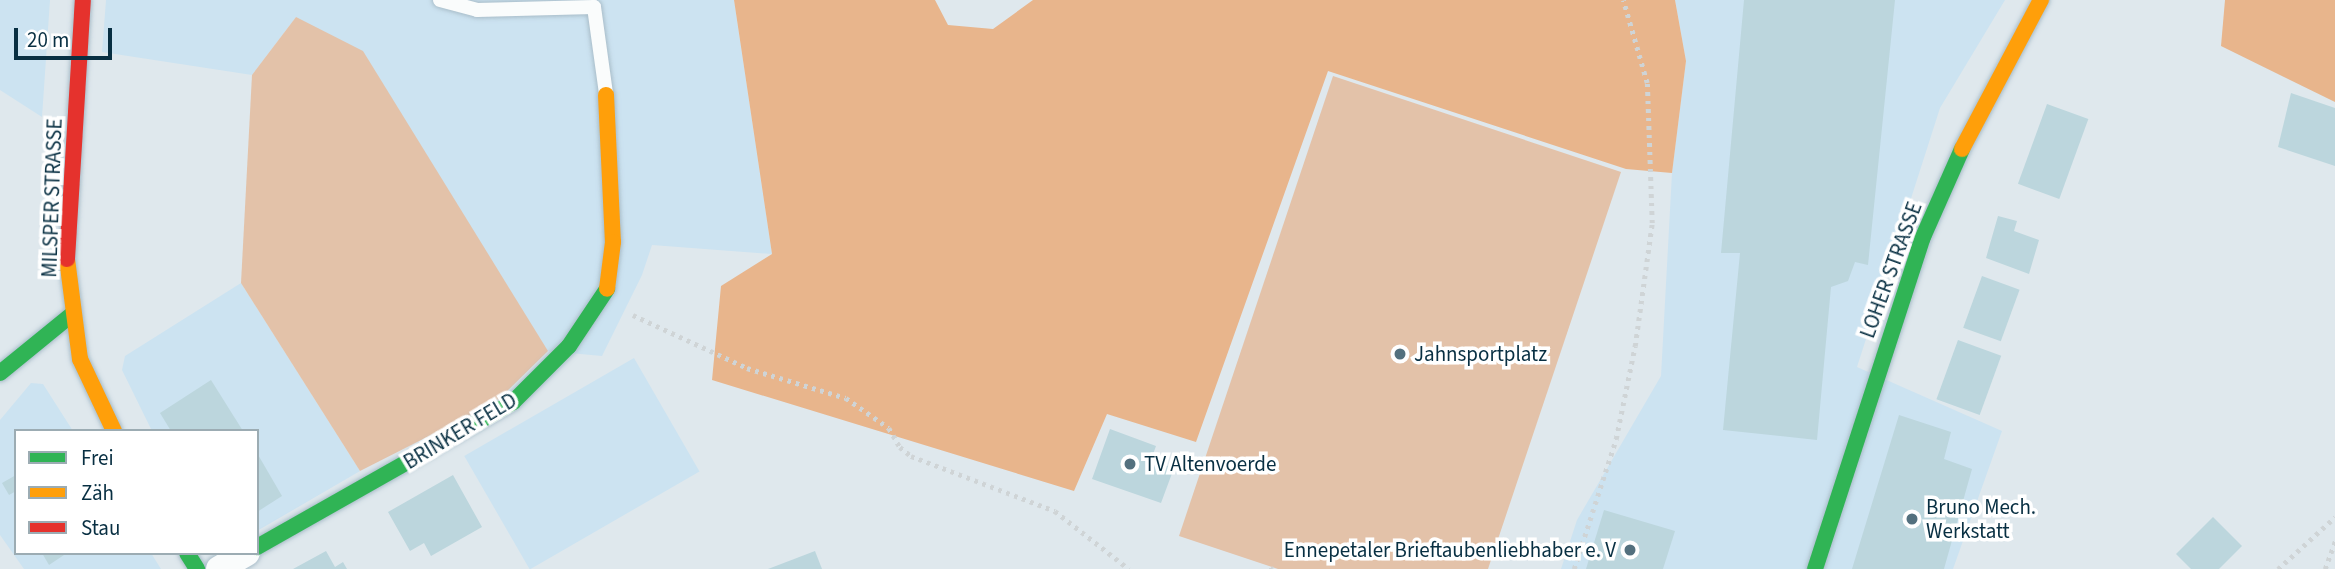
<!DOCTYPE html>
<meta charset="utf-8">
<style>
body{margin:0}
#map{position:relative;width:2335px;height:569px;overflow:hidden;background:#dfe8ed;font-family:"Source Sans 3",sans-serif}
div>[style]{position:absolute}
.built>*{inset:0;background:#cce3f1;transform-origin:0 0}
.green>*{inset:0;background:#e3c2a9}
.forest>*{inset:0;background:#e8b58c}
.building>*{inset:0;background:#bcd6dd;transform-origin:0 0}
.path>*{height:4.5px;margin-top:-2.25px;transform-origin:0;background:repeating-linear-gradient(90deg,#cfd4d6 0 3.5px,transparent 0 8.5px)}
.roads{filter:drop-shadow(0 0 2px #a9bdc9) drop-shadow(0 0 2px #a9bdc9)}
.lane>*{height:14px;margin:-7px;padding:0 7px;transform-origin:7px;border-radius:7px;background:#fafcfc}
.street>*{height:26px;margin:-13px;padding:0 13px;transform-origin:13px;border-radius:13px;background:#fafcfc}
.fast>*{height:16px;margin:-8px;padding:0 8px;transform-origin:8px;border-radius:8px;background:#30b455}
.slow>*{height:16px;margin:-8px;padding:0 8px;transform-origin:8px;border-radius:8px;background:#ff9f0a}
.jam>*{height:16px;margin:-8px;padding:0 8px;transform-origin:8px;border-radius:8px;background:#e5322d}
.dots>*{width:19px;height:19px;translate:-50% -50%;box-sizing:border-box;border:4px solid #fff;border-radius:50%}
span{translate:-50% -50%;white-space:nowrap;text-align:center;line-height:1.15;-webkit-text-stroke:7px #fff;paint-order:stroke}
.street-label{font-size:21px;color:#082f42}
.poi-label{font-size:21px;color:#082f42}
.left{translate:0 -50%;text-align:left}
.right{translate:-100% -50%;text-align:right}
.legend{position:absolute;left:14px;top:429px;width:245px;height:126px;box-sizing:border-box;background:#fff;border:2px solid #9cacb3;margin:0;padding:9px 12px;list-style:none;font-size:21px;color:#082f42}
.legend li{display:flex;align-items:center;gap:14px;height:35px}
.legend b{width:35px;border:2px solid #9cacb3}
.scale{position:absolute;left:14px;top:28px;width:98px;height:32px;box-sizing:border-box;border:4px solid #082f42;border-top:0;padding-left:9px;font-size:21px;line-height:24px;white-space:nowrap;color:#082f42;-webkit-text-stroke:5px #fff;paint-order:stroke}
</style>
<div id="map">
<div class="built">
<div style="clip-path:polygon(0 0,50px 0,42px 117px,0 90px)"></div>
<div style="clip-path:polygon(106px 0,734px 0,772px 254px,652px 245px,642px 275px,602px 356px,548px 351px,296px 17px,252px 75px,102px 52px)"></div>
<div style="clip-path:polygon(1675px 0,2005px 0,1940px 108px,1857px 367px,2002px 431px,1953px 569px,1561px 569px,1577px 520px,1661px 376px,1672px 173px,1686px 61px)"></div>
<div style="clip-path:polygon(241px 283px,360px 471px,257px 531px,257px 431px,152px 431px,122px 370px,125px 356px)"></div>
<div style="left:634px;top:358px;width:131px;height:196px;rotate:60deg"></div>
<div style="clip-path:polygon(31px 383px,43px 384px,73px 431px,16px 431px,16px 553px,151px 553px,161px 569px,24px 569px,0 535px,0 420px)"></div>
</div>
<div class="green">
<div style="clip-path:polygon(296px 17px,363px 51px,548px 351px,496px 402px,360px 471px,241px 283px,252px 75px)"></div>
<div style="clip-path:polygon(1333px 76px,1621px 172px,1488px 569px,1278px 569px,1179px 536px)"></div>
</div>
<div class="forest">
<div style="clip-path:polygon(734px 0,935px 0,948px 25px,993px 29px,1033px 0,1675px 0,1686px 61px,1672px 173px,1626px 169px,1328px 71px,1196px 442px,1107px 414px,1074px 491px,712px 380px,721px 286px,772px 254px)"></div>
<div style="clip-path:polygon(2225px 0,2335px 0,2335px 102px,2221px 46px)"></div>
</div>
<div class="building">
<div style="clip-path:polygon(1744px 0,1895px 0,1868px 265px,1855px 262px,1848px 281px,1831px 287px,1817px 440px,1723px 430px,1740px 253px,1721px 253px)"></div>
<div style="clip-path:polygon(2291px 93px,2335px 108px,2335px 166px,2278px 147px)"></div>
<div style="left:2047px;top:104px;width:44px;height:85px;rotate:20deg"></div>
<div style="clip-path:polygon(1998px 216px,2017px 221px,2014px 231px,2039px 240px,2029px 274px,1986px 258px)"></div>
<div style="left:1982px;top:276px;width:40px;height:55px;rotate:20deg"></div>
<div style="left:1958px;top:340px;width:46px;height:63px;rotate:20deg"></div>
<div style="clip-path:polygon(211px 380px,243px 431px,171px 431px,160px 413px)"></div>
<div style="clip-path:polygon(1899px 415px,1951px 432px,1944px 459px,1972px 469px,1944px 569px,1852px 569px)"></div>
<div style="clip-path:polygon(1110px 429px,1156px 446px,1151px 460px,1174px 468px,1161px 503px,1092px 479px)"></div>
<div style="clip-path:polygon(257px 453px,282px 496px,257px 512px)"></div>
<div style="clip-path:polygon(16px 475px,16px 491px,9px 495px,2px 483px)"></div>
<div style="clip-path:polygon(453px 475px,482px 527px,431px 556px,424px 543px,410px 551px,388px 512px)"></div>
<div style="clip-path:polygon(1604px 510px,1675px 531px,1663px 569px,1586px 569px)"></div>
<div style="clip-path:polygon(2213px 517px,2242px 546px,2219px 569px,2191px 569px,2176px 554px)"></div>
<div style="clip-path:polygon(326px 551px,335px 567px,343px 562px,347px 569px,293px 569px)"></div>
<div style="clip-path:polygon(815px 551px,822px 569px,768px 569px)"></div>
<div style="clip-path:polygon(42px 553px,67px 553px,49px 565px)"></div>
</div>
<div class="path">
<div style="left:633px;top:315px;width:126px;rotate:24.9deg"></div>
<div style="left:747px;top:368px;width:103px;rotate:16.9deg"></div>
<div style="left:846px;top:398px;width:52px;rotate:34.9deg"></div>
<div style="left:889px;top:428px;width:22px;rotate:60deg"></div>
<div style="left:900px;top:447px;width:14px;rotate:39deg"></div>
<div style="left:911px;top:456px;width:154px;rotate:20.9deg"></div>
<div style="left:1055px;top:511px;width:94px;rotate:38.1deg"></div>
<div style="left:1271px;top:567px;width:2px;rotate:63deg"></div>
<div style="left:1574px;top:569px;width:137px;rotate:-72.1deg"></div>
<div style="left:1616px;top:439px;width:95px;rotate:-78.5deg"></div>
<div style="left:1635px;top:346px;width:124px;rotate:-82.1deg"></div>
<div style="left:1652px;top:223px;width:140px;rotate:-92deg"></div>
<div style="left:1647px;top:83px;width:86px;rotate:-106.1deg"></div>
<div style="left:2278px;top:569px;width:77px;rotate:-42.4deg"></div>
<div style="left:2325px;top:569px;width:30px;rotate:-70deg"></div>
</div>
<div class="roads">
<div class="lane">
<div style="left:440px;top:0;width:38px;rotate:15deg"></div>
<div style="left:477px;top:10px;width:117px;rotate:-1.5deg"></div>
<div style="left:594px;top:7px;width:87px;rotate:82.1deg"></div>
</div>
<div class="street">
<div style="left:219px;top:569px;width:32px;rotate:-30deg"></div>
</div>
<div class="fast">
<div style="left:0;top:373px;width:92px;rotate:-39.2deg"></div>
<div style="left:257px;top:547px;width:294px;rotate:-29.5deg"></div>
<div style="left:513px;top:402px;width:79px;rotate:-45deg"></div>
<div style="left:569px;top:346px;width:69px;rotate:-56.3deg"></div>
<div style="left:187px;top:553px;width:19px;rotate:58deg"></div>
<div style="left:1815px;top:569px;width:349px;rotate:-72deg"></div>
<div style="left:1923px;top:237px;width:96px;rotate:-66.1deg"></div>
</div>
<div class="slow">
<div style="left:606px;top:95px;width:147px;rotate:87.3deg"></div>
<div style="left:613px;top:242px;width:47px;rotate:97.3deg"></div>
<div style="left:1962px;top:149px;width:169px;rotate:-62.1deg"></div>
<div style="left:67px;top:259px;width:101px;rotate:82.6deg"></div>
<div style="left:80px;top:359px;width:80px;rotate:64.7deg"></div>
</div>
<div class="jam">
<div style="left:67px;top:259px;width:259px;rotate:-86.5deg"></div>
</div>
</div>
<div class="dots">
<div style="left:1400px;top:354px;background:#53707e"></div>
<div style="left:1130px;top:464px;background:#53707e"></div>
<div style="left:1912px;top:519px;background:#53707e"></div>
<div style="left:1630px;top:550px;background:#53707e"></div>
</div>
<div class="street-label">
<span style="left:52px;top:198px;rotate:-88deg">MILSPER STRASSE</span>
<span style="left:1891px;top:270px;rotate:-70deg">LOHER STRASSE</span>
<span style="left:460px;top:431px;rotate:-31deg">BRINKER FELD</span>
</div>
<div class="poi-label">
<span class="left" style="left:1414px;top:354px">Jahnsportplatz</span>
<span class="left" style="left:1144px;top:464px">TV Altenvoerde</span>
<span class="left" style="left:1926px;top:519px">Bruno Mech.<br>Werkstatt</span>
<span class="right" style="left:1616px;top:550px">Ennepetaler Brieftaubenliebhaber e. V</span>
</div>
<ul class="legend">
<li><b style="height:9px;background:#30b455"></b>Frei</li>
<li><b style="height:9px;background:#ff9f0a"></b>Zäh</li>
<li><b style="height:9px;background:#e5322d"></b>Stau</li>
</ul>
<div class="scale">20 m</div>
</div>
